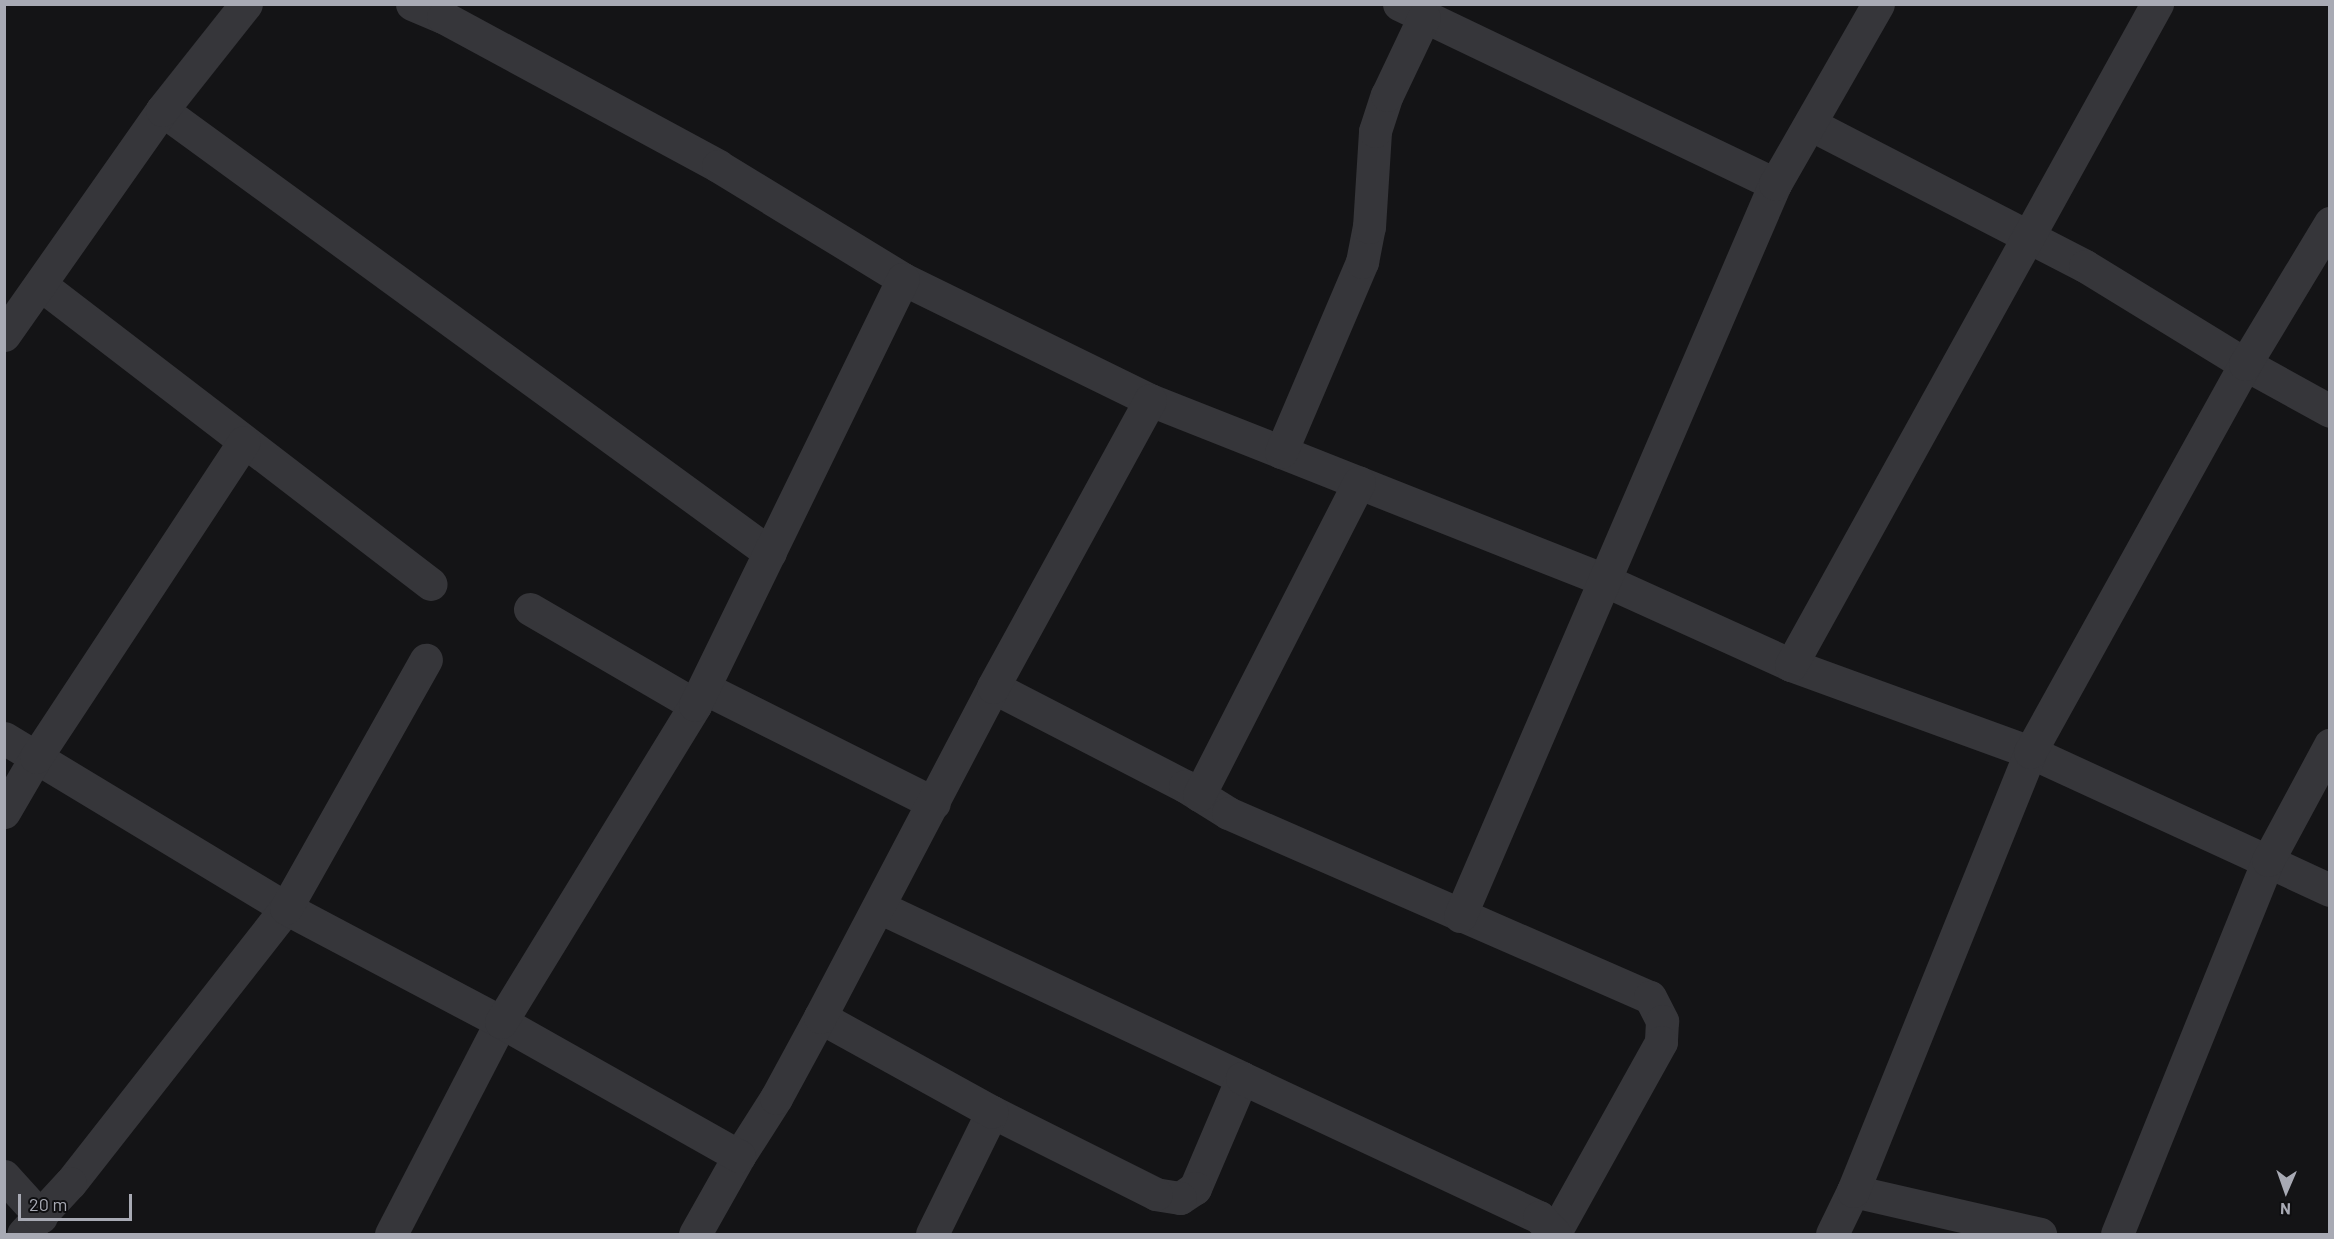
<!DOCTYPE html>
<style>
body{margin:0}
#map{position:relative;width:2334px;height:1239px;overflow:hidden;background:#141416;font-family:Barlow,sans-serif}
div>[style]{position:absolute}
.minor>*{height:33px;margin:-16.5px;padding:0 16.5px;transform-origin:16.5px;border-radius:16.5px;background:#36363a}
span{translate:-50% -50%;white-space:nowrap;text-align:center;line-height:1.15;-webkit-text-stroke:4.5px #0f0f11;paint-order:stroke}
.frame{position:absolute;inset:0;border:6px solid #a8aab4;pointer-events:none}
.north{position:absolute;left:2256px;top:1161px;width:60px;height:60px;-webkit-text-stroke:4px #0f0f11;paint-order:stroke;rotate:182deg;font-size:16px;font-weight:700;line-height:24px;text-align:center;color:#a8aab4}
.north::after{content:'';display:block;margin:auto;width:21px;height:27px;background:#a8aab4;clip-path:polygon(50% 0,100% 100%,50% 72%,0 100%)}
.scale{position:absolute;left:18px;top:1194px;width:114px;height:27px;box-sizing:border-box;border:3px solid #a8aab4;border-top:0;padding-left:8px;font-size:18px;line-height:21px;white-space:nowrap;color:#a8aab4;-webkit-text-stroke:4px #0f0f11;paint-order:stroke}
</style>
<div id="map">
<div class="minor">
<div style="left:412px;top:4px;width:34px;rotate:23deg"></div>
<div style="left:443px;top:17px;width:313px;rotate:28.4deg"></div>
<div style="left:718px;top:166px;width:217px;rotate:31.4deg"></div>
<div style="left:903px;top:279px;width:275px;rotate:26.1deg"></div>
<div style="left:1150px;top:400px;width:491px;rotate:21.6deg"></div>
<div style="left:1606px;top:581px;width:203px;rotate:24.4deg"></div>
<div style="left:1791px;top:665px;width:254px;rotate:20deg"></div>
<div style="left:2030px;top:752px;width:330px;rotate:24.7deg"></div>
<div style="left:1399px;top:4px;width:417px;rotate:25.6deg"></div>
<div style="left:162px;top:110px;width:752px;rotate:36.08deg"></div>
<div style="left:1810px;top:124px;width:309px;rotate:27.3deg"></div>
<div style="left:2085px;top:266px;width:188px;rotate:31.5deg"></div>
<div style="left:2245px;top:364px;width:97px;rotate:28.9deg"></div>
<div style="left:41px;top:285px;width:491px;rotate:37.5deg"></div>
<div style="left:4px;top:335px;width:275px;rotate:-54.9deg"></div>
<div style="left:162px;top:110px;width:135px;rotate:-51.6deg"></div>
<div style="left:1281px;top:452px;width:207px;rotate:-66.9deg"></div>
<div style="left:1362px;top:262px;width:36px;rotate:-79deg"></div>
<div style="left:1369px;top:227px;width:96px;rotate:-86.4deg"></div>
<div style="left:1375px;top:131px;width:38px;rotate:-72deg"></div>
<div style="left:1387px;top:95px;width:86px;rotate:-64.6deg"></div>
<div style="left:530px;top:609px;width:191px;rotate:30.2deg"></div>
<div style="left:1791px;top:665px;width:756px;rotate:-61.03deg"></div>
<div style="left:993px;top:687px;width:216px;rotate:27.3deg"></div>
<div style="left:1185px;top:786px;width:51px;rotate:32.1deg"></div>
<div style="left:1228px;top:813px;width:460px;rotate:23.6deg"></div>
<div style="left:1650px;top:997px;width:27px;rotate:63deg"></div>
<div style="left:1662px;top:1021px;width:21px;rotate:93deg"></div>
<div style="left:1661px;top:1042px;width:220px;rotate:119.1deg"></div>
<div style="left:704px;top:688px;width:257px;rotate:26.6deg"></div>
<div style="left:4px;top:738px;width:329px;rotate:31.1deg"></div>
<div style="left:286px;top:908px;width:350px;rotate:128.1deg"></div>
<div style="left:70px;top:1183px;width:69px;rotate:132.7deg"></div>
<div style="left:1199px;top:795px;width:351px;rotate:-62.9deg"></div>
<div style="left:4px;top:812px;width:64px;rotate:-59.8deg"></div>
<div style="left:36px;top:757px;width:377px;rotate:-56.6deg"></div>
<div style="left:879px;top:907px;width:401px;rotate:25.2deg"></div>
<div style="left:1242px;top:1078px;width:120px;rotate:113.1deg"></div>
<div style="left:1195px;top:1188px;width:18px;rotate:146deg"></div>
<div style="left:1180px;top:1198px;width:24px;rotate:-171deg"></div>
<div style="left:1156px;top:1194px;width:183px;rotate:-153.4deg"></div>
<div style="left:992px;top:1112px;width:136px;rotate:116.2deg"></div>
<div style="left:1460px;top:916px;width:797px;rotate:-66.72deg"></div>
<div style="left:1775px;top:184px;width:207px;rotate:-60.2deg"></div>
<div style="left:820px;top:1017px;width:196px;rotate:28.9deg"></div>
<div style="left:1242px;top:1078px;width:328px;rotate:25.1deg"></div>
<div style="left:1539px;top:1217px;width:23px;rotate:47deg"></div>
<div style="left:739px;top:1156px;width:69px;rotate:-57.5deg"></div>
<div style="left:776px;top:1098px;width:92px;rotate:-61.5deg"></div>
<div style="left:820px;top:1017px;width:373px;rotate:-62.3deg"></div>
<div style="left:993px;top:687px;width:327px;rotate:-61.3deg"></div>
<div style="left:4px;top:1176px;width:55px;rotate:47.9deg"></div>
<div style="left:1853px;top:1191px;width:192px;rotate:12.9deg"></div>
<div style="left:391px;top:1234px;width:239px;rotate:-62.6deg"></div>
<div style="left:501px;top:1022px;width:243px;rotate:-152.1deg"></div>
<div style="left:286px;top:908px;width:285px;rotate:-60.6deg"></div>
<div style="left:695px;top:1234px;width:90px;rotate:-60.6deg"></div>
<div style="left:739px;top:1156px;width:273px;rotate:-150.6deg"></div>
<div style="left:501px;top:1022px;width:372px;rotate:-58.5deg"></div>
<div style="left:695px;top:705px;width:474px;rotate:-64deg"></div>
<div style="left:1832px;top:1234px;width:48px;rotate:-64deg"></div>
<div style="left:1853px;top:1191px;width:473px;rotate:-68deg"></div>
<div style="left:2030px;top:752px;width:444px;rotate:-61deg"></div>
<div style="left:2245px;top:364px;width:165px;rotate:-58.9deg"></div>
<div style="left:2117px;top:1234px;width:403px;rotate:-68deg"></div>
<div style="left:2268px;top:860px;width:131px;rotate:-61.7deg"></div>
</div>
<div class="frame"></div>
<div class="north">N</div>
<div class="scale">20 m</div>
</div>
